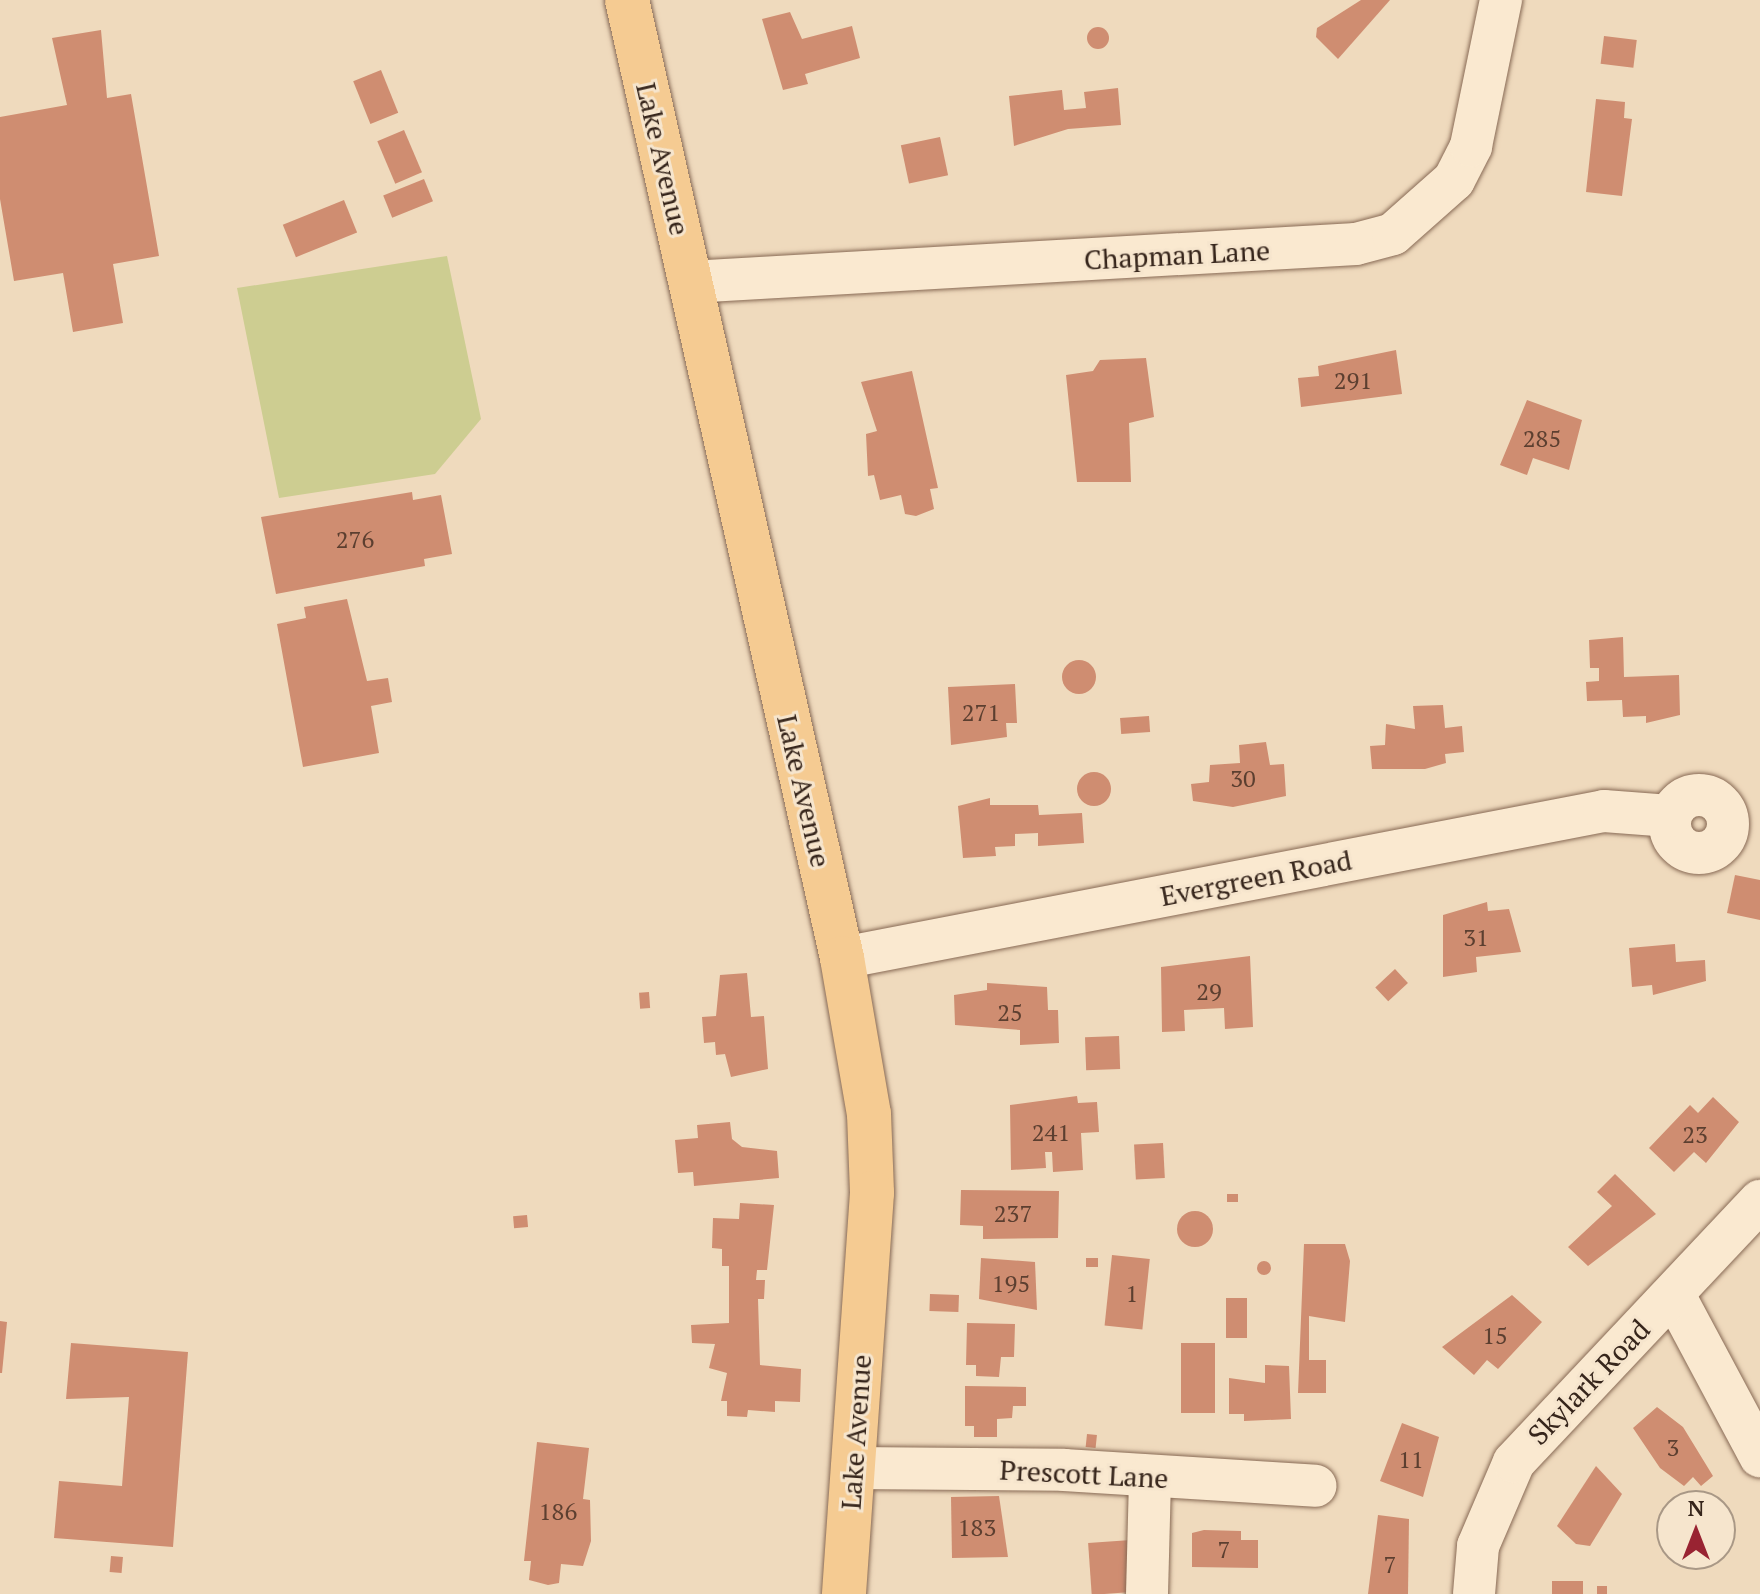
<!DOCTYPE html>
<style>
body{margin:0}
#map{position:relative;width:1760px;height:1594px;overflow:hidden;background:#efdabd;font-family:"PT Serif",serif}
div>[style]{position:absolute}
.green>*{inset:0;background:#cdcd91}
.building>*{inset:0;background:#cf8d71;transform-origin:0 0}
.round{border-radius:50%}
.roads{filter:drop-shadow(0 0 2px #886a55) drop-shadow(0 0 2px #886a55)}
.minor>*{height:42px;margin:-21px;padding:0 21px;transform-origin:21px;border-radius:21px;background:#fae9d0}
.minor>.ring{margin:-21px;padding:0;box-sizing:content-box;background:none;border:42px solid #fae9d0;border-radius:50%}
.major>*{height:44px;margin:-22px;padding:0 22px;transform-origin:22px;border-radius:22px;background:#f5cb92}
span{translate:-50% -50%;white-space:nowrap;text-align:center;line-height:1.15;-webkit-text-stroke:6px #f6e5cd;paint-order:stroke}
.number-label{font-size:24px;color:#5c3f30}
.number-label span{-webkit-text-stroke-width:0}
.street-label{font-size:28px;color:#36251b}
.north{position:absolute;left:1656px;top:1490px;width:80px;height:80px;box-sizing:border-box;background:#f6e5cd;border:2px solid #a99886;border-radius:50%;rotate:0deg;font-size:22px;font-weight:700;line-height:32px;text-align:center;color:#36251b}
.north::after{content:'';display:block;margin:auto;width:28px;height:36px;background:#992332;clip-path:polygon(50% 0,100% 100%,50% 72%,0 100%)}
</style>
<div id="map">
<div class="green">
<div style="clip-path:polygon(447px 256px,481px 419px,435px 474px,279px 498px,237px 288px)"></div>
</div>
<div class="building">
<div style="clip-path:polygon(1361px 0,1390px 0,1338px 59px,1316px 37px,1317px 28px)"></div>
<div style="clip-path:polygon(790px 12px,802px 39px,852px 26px,860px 58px,805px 74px,808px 84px,783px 90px,762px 19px)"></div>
<div class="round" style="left:1087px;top:27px;width:22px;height:22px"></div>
<div style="clip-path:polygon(101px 30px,107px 98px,131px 94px,159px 256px,113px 264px,123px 323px,73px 332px,63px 273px,14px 281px,0 199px,0 117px,67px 105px,52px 38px)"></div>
<div style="left:1604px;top:36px;width:33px;height:28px;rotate:7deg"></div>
<div style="left:381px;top:70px;width:46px;height:30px;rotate:68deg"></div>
<div style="clip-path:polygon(1118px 88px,1121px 125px,1068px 129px,1014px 146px,1009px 96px,1062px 90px,1064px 110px,1086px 108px,1084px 92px)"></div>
<div style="clip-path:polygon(1596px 99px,1625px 102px,1624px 118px,1632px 119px,1622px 196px,1586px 192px)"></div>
<div style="left:404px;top:130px;width:46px;height:29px;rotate:67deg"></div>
<div style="left:940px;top:137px;width:39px;height:40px;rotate:78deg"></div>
<div style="left:424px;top:179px;width:24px;height:44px;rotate:68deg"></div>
<div style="left:344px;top:200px;width:35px;height:66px;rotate:68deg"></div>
<div style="clip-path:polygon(1396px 350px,1402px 394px,1301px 407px,1298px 378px,1319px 376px,1318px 366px)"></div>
<div style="clip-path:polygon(1146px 358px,1154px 417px,1129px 423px,1131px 482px,1077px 482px,1066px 375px,1093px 371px,1100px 360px)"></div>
<div style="clip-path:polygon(912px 371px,938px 488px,930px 489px,934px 509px,916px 516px,905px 514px,901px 495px,880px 500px,874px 475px,868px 476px,866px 434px,877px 431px,861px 382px)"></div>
<div style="clip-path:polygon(1527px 400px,1582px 420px,1569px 470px,1533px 458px,1527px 475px,1500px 465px)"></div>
<div style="clip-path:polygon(412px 492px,413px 500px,441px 495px,452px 554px,424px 559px,425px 566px,276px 594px,261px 517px)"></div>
<div style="clip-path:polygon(347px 599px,367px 681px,388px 678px,392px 702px,371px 706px,379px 753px,303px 767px,277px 624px,306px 618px,304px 607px)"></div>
<div style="clip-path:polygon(1623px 637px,1624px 677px,1679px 675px,1680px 715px,1646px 723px,1646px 716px,1623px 717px,1622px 700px,1587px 701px,1586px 682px,1599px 681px,1599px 668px,1590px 668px,1589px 640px)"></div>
<div class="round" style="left:1062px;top:660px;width:34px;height:34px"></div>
<div style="clip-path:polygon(1015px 684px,1017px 723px,1006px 723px,1007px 737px,951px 745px,948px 687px)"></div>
<div style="clip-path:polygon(1443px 705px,1445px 728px,1462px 726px,1464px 752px,1445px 754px,1446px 763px,1425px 769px,1372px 769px,1370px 746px,1385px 745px,1386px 724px,1415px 729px,1413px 706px)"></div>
<div style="left:1149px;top:716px;width:16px;height:29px;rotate:86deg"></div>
<div style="clip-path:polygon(1266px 742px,1270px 765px,1284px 764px,1286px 796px,1233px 807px,1193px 801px,1191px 784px,1209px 782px,1210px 765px,1240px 763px,1239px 745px)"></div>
<div class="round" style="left:1077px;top:772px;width:34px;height:34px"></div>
<div style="clip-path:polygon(990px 798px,990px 805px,1038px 805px,1039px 815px,1082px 813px,1084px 843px,1038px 846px,1038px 833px,1015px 834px,1015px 846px,995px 847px,996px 856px,963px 858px,958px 806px)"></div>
<div style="clip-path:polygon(1735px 875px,1760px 880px,1760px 920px,1727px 913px)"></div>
<div style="clip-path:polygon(1487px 902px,1488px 911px,1509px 909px,1521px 952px,1476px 957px,1477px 972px,1443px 977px,1443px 915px)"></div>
<div style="clip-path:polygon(1675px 944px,1676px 962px,1705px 960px,1706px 981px,1653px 995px,1652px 985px,1632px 987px,1629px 948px)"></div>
<div style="clip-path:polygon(1250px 956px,1253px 1027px,1225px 1029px,1224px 1008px,1184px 1010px,1185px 1031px,1162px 1032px,1161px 967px)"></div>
<div style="left:1395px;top:969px;width:19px;height:27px;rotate:47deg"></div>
<div style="clip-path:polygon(747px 973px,751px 1017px,764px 1016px,768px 1069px,731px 1077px,725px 1054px,716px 1055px,715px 1042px,704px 1043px,702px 1017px,716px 1016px,720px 975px)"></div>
<div style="clip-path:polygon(987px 983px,1047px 987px,1048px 1010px,1058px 1010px,1059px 1043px,1020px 1045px,1020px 1030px,955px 1025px,954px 995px,987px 990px)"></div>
<div style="left:649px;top:992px;width:16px;height:10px;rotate:86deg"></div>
<div style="left:1119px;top:1036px;width:33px;height:34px;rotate:88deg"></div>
<div style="clip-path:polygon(1077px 1096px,1078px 1103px,1097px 1102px,1099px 1132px,1081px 1133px,1083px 1170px,1053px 1172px,1052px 1152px,1045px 1152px,1046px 1168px,1011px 1170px,1010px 1105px)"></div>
<div style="clip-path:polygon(1713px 1097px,1739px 1122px,1706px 1163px,1694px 1152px,1674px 1172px,1649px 1148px,1690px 1105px,1698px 1113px)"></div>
<div style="clip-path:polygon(730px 1122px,732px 1139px,742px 1147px,777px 1151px,779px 1178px,694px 1186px,693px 1172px,678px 1173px,675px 1140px,698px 1138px,697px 1125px)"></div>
<div style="left:1163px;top:1143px;width:35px;height:29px;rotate:87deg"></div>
<div style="clip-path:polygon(1615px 1174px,1656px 1214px,1588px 1266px,1568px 1247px,1612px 1206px,1597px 1192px)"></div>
<div style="clip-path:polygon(961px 1190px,1059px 1191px,1058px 1238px,983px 1239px,983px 1226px,960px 1225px)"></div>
<div style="left:1227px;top:1194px;width:11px;height:8px"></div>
<div style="clip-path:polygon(740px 1203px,774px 1205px,767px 1270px,757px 1270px,756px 1280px,765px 1280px,764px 1299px,758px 1299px,760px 1365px,801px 1369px,800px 1402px,775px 1401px,775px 1412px,748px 1410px,747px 1417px,727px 1416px,727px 1401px,721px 1401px,727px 1373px,709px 1368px,715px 1344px,692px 1343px,691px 1325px,729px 1323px,729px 1266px,722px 1266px,722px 1249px,712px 1248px,713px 1218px,739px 1219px)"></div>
<div class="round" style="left:1177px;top:1211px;width:36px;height:36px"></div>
<div style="left:527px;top:1215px;width:12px;height:14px;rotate:85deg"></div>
<div style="clip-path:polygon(1304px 1244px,1345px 1244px,1350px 1261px,1345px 1322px,1309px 1316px,1309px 1360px,1326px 1360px,1326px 1393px,1298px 1393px)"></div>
<div style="left:1112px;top:1255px;width:38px;height:71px;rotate:6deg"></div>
<div style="clip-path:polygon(981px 1258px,1035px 1262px,1037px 1310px,979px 1299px)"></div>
<div style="left:1086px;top:1258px;width:12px;height:9px"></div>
<div class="round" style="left:1257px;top:1261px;width:14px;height:14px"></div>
<div style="left:930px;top:1294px;width:29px;height:17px;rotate:2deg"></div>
<div style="clip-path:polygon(1512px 1295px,1542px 1322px,1498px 1369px,1487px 1360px,1474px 1375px,1442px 1347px)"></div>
<div style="left:1226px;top:1298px;width:21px;height:40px"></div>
<div style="clip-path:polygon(0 1321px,7px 1322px,2px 1373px,0 1373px)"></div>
<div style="clip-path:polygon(967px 1323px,1015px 1324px,1014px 1357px,1001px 1357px,999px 1377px,976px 1376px,976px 1365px,966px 1365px)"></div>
<div style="clip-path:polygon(71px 1343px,188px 1352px,173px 1547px,54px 1538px,59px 1481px,122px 1486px,129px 1397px,66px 1399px)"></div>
<div style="left:1181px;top:1343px;width:34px;height:70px"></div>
<div style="clip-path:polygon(1265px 1365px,1289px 1366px,1291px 1419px,1244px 1421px,1244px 1414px,1229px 1414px,1229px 1378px,1265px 1383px)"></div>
<div style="clip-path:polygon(965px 1386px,1026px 1387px,1026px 1406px,1013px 1406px,1012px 1418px,997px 1419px,997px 1437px,974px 1437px,974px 1426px,965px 1426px)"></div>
<div style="clip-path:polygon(1657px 1407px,1683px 1427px,1713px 1476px,1701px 1486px,1693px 1477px,1684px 1486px,1660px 1468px,1633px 1428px)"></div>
<div style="clip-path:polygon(1402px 1423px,1439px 1437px,1423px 1497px,1380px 1481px)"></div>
<div style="left:1087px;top:1434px;width:10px;height:13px;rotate:6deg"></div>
<div style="clip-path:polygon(537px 1442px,589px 1448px,583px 1499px,590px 1500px,591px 1541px,583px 1566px,561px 1564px,559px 1583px,548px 1585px,529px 1580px,531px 1561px,524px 1561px)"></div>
<div style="clip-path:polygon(1596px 1466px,1622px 1494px,1590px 1546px,1576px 1544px,1557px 1526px)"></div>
<div style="clip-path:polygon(999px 1496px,1008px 1557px,952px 1558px,951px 1497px)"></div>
<div style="clip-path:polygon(1378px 1515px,1409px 1519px,1408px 1594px,1368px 1594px)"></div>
<div style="clip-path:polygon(1204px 1530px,1241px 1531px,1241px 1540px,1258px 1540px,1258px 1568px,1192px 1567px,1192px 1533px)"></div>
<div style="left:1131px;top:1540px;width:52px;height:43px;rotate:86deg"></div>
<div style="left:111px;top:1556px;width:12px;height:16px;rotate:5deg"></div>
<div style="left:1552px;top:1581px;width:31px;height:13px"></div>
<div style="left:1607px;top:1586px;width:8px;height:10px;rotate:90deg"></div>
</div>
<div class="roads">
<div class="minor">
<div style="left:690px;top:282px;width:667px;rotate:-3.27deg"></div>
<div style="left:1356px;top:244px;width:38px;rotate:-15deg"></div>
<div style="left:1393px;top:234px;width:81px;rotate:-41.5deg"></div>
<div style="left:1454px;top:180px;width:38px;rotate:-63deg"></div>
<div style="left:1471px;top:146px;width:149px;rotate:-78.4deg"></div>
<div class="ring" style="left:1670px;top:795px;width:16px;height:16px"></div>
<div style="left:842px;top:958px;width:776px;rotate:-10.92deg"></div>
<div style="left:1604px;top:811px;width:66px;rotate:4.3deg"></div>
<div style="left:1674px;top:1295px;width:183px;rotate:61.9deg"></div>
<div style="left:852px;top:1468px;width:212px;rotate:0.5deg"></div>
<div style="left:1064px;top:1470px;width:252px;rotate:3.6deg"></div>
<div style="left:1147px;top:1594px;width:118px;rotate:-88.5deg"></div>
<div style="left:1474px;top:1594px;width:48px;rotate:-85.2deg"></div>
<div style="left:1478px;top:1546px;width:91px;rotate:-66.8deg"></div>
<div style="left:1514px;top:1462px;width:359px;rotate:-46.7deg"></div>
</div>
<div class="major">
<div style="left:627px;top:0;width:982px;rotate:77.35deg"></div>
<div style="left:842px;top:958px;width:158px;rotate:80.2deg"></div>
<div style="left:869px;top:1114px;width:79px;rotate:87.8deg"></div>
<div style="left:872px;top:1193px;width:402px;rotate:94deg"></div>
</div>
</div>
<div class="number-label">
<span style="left:1353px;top:381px">291</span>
<span style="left:1542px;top:439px">285</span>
<span style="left:355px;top:540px">276</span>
<span style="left:981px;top:713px">271</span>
<span style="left:1243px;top:779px">30</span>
<span style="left:1476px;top:938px">31</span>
<span style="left:1209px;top:992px">29</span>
<span style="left:1010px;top:1013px">25</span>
<span style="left:1051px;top:1133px">241</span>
<span style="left:1695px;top:1135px">23</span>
<span style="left:1013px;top:1214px">237</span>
<span style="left:1011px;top:1284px">195</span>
<span style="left:1132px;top:1294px">1</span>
<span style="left:1495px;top:1336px">15</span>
<span style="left:1673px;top:1448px">3</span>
<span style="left:1411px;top:1460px">11</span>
<span style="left:558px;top:1512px">186</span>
<span style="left:977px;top:1528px">183</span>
<span style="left:1224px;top:1550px">7</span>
<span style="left:1390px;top:1565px">7</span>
</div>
<div class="street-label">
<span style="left:663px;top:159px;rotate:77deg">Lake Avenue</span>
<span style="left:1177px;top:255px;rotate:-3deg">Chapman Lane</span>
<span style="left:804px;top:791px;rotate:77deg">Lake Avenue</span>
<span style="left:1256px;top:878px;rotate:-11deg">Evergreen Road</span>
<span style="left:1589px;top:1382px;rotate:-46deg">Skylark Road</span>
<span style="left:856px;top:1432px;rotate:-86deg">Lake Avenue</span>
<span style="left:1084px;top:1474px;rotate:3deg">Prescott Lane</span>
</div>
<div class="north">N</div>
</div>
